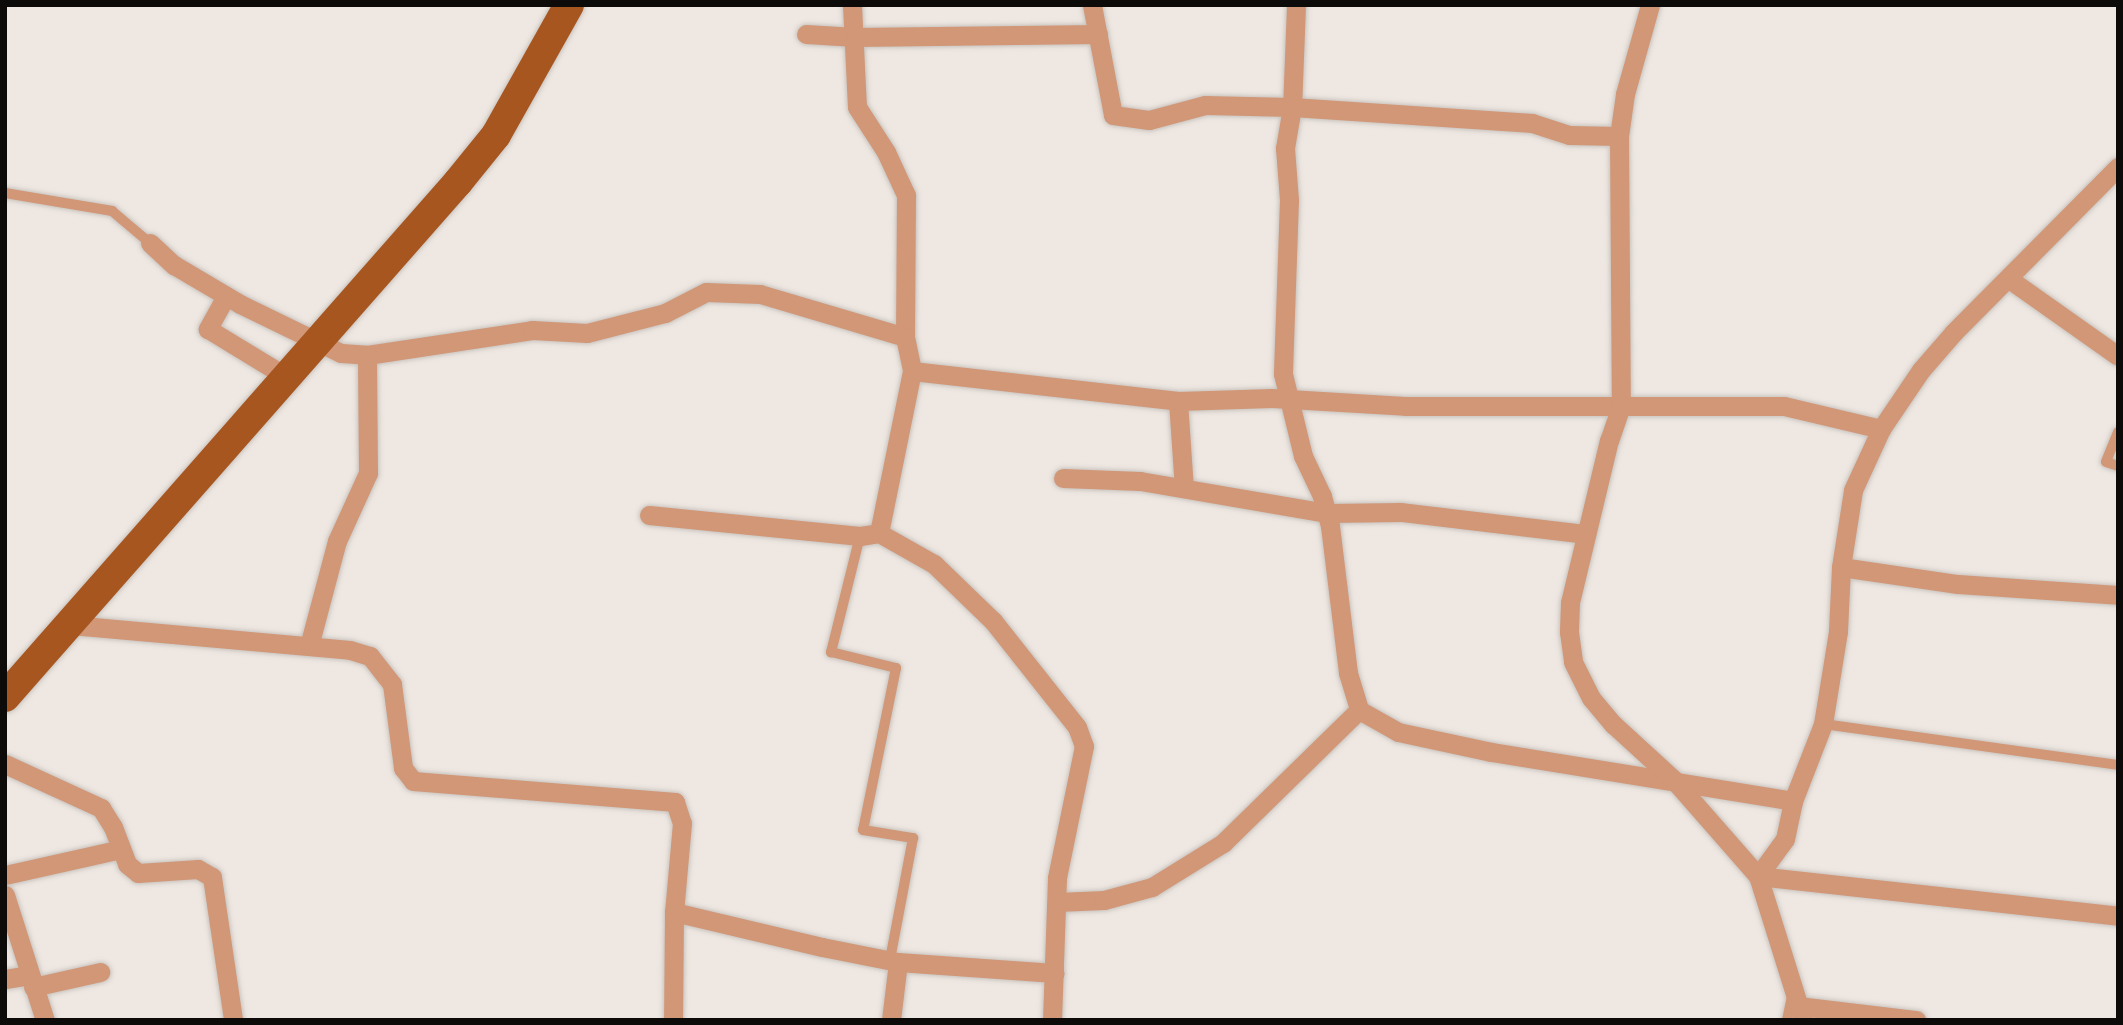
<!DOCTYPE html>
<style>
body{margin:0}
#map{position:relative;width:2123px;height:1025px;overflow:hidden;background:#eee7e2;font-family:Manrope,sans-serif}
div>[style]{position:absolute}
.roads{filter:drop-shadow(0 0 2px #cac4bf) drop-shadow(0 0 2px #cac4bf)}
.service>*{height:10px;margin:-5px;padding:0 5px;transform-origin:5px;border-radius:5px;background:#d19777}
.minor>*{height:19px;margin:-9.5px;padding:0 9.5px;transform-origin:9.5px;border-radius:9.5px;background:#d19777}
.primary>*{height:30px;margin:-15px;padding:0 15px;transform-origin:15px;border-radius:15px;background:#a8561f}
span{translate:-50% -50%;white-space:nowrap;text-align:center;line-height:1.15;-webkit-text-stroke:7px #eee7e2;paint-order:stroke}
.frame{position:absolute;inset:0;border:7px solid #0d0b09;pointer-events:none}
</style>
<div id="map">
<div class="roads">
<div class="service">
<div style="left:5px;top:193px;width:109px;rotate:9.5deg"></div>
<div style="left:112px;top:211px;width:50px;rotate:40.1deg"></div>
<div style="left:2118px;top:432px;width:32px;rotate:112deg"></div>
<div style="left:2106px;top:462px;width:13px;rotate:18deg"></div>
<div style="left:860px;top:536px;width:120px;rotate:104deg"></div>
<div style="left:831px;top:652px;width:67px;rotate:13.8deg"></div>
<div style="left:896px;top:668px;width:165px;rotate:101.5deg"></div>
<div style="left:863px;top:830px;width:51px;rotate:9.1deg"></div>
<div style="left:913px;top:838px;width:124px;rotate:100.7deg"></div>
<div style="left:1823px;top:724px;width:298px;rotate:7.9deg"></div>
<div style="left:1787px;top:1020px;width:25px;rotate:-78deg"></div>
</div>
<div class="minor">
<div style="left:852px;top:5px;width:102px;rotate:87.2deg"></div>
<div style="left:857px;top:107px;width:54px;rotate:57.2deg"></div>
<div style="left:886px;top:152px;width:47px;rotate:65.1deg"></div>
<div style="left:906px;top:195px;width:142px;rotate:90.4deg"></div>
<div style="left:905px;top:337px;width:35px;rotate:78deg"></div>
<div style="left:912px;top:371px;width:268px;rotate:6.4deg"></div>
<div style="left:1178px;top:401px;width:94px;rotate:-1.8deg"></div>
<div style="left:1272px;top:398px;width:133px;rotate:3.4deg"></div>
<div style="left:1405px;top:406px;width:379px"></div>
<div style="left:1784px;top:406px;width:100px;rotate:13.3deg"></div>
<div style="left:1092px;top:5px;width:112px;rotate:79.2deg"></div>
<div style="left:1113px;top:115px;width:36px;rotate:8deg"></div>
<div style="left:1149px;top:120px;width:58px;rotate:-15deg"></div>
<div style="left:1205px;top:105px;width:87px;rotate:1.3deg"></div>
<div style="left:1292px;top:107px;width:241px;rotate:3.8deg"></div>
<div style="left:1532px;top:123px;width:39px;rotate:18deg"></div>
<div style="left:1569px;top:135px;width:50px;rotate:1.1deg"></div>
<div style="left:1296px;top:5px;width:102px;rotate:92.2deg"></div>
<div style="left:1292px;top:107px;width:42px;rotate:99.7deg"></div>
<div style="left:1285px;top:148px;width:52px;rotate:85.6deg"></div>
<div style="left:1289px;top:200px;width:174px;rotate:92deg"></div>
<div style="left:1283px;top:374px;width:84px;rotate:76.3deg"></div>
<div style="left:1303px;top:456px;width:44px;rotate:64.6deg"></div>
<div style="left:1322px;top:496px;width:31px;rotate:75deg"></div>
<div style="left:1330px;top:526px;width:148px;rotate:83deg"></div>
<div style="left:1348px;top:673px;width:39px;rotate:73deg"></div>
<div style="left:1359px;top:710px;width:45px;rotate:29.4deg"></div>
<div style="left:1398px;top:732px;width:95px;rotate:12.1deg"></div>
<div style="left:1491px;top:752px;width:306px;rotate:9.2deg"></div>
<div style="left:1650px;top:5px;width:92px;rotate:105.7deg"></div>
<div style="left:1625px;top:94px;width:42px;rotate:98.1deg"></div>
<div style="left:1619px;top:136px;width:270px;rotate:89.6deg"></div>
<div style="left:1621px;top:406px;width:36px;rotate:109deg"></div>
<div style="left:1609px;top:440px;width:167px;rotate:103.5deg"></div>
<div style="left:1570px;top:602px;width:30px;rotate:92deg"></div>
<div style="left:1569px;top:632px;width:30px;rotate:82deg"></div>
<div style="left:1573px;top:662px;width:40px;rotate:63.4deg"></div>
<div style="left:1591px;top:698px;width:35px;rotate:50deg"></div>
<div style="left:1614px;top:725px;width:80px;rotate:42.5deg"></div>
<div style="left:1673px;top:779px;width:129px;rotate:48.8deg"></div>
<div style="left:1758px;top:876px;width:151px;rotate:72.6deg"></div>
<div style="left:806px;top:34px;width:49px;rotate:3.5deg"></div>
<div style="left:855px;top:37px;width:243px;rotate:-0.7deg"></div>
<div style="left:150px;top:243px;width:33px;rotate:43deg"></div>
<div style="left:174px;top:265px;width:77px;rotate:30.6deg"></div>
<div style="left:240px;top:304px;width:112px;rotate:25.9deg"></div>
<div style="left:341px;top:353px;width:26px;rotate:4deg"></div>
<div style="left:367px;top:355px;width:167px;rotate:-8.6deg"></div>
<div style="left:532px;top:330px;width:55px;rotate:3.1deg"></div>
<div style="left:587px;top:333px;width:81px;rotate:-14.4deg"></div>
<div style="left:665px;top:313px;width:46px;rotate:-27.1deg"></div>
<div style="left:706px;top:292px;width:54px;rotate:2.1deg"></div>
<div style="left:760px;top:294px;width:151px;rotate:16.5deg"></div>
<div style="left:2009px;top:279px;width:133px;rotate:35.2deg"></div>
<div style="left:226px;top:296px;width:38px;rotate:119deg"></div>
<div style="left:208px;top:329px;width:92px;rotate:31.3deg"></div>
<div style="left:1178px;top:401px;width:87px;rotate:86.1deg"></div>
<div style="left:1063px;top:478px;width:77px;rotate:2.2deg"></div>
<div style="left:1140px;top:481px;width:190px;rotate:9.7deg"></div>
<div style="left:1327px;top:513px;width:74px;rotate:-0.8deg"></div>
<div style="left:1401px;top:512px;width:186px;rotate:6.8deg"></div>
<div style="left:649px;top:515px;width:212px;rotate:5.7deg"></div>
<div style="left:860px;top:536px;width:19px;rotate:-9deg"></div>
<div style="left:879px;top:533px;width:165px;rotate:-78.5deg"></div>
<div style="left:879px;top:533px;width:63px;rotate:29.4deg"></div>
<div style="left:934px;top:564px;width:82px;rotate:44deg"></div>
<div style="left:993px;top:621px;width:135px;rotate:51.6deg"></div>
<div style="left:1077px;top:727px;width:20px;rotate:70deg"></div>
<div style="left:1084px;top:746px;width:135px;rotate:101.6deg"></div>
<div style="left:1057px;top:878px;width:142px;rotate:92deg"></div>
<div style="left:1841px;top:567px;width:118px;rotate:8.3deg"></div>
<div style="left:1958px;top:584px;width:160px;rotate:3.9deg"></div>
<div style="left:71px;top:625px;width:280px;rotate:5.1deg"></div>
<div style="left:350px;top:650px;width:21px;rotate:17deg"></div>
<div style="left:370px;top:656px;width:36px;rotate:52deg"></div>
<div style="left:392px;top:684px;width:85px;rotate:82.5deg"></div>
<div style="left:403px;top:768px;width:16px;rotate:52deg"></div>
<div style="left:413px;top:781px;width:263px;rotate:4.6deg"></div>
<div style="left:675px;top:802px;width:22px;rotate:72deg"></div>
<div style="left:682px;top:823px;width:89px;rotate:95.1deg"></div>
<div style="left:674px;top:912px;width:108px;rotate:90.5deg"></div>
<div style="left:309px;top:646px;width:109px;rotate:-75.1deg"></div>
<div style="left:337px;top:541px;width:75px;rotate:-65.5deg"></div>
<div style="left:368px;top:473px;width:118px;rotate:-90.5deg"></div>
<div style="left:5px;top:764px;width:106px;rotate:24.6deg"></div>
<div style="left:101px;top:808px;width:22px;rotate:58deg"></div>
<div style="left:113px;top:827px;width:40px;rotate:69deg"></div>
<div style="left:127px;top:864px;width:14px;rotate:39deg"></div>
<div style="left:138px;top:873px;width:60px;rotate:-3.8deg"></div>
<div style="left:198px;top:869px;width:16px;rotate:30deg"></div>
<div style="left:212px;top:877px;width:145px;rotate:81.6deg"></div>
<div style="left:5px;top:875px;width:119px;rotate:-12.6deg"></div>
<div style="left:1758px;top:876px;width:46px;rotate:-53.9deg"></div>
<div style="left:1785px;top:839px;width:39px;rotate:-78deg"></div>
<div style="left:1793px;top:801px;width:83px;rotate:-68.7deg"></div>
<div style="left:1823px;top:724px;width:94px;rotate:-80.8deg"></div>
<div style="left:1838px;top:631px;width:64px;rotate:-87.3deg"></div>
<div style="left:1841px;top:567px;width:78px;rotate:-81.1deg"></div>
<div style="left:1853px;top:490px;width:67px;rotate:-65.3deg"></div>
<div style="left:1881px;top:429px;width:71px;rotate:-55.9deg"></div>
<div style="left:1921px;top:370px;width:50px;rotate:-49deg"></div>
<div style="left:1954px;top:332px;width:233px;rotate:-45.2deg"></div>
<div style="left:1758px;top:876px;width:362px;rotate:6.3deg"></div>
<div style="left:5px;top:895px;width:131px;rotate:72.3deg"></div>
<div style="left:1057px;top:902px;width:47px;rotate:-2.4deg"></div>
<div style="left:1104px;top:900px;width:50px;rotate:-15.2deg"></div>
<div style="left:1152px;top:887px;width:84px;rotate:-31.8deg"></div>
<div style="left:1223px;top:843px;width:190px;rotate:-44.4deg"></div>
<div style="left:674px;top:912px;width:152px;rotate:13.3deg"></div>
<div style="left:822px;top:947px;width:77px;rotate:11.2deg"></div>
<div style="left:898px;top:962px;width:157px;rotate:4deg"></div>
<div style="left:5px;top:979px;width:24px;rotate:-9deg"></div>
<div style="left:33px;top:987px;width:69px;rotate:-12.6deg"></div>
<div style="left:1799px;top:1006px;width:118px;rotate:6.8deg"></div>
<div style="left:891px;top:1020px;width:58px;rotate:-83.1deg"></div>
</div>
<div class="primary">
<div style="left:5px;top:697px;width:686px;rotate:-48.66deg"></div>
<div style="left:458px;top:182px;width:60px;rotate:-51deg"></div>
<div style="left:496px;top:135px;width:149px;rotate:-60.7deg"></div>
</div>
</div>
<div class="frame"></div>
</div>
